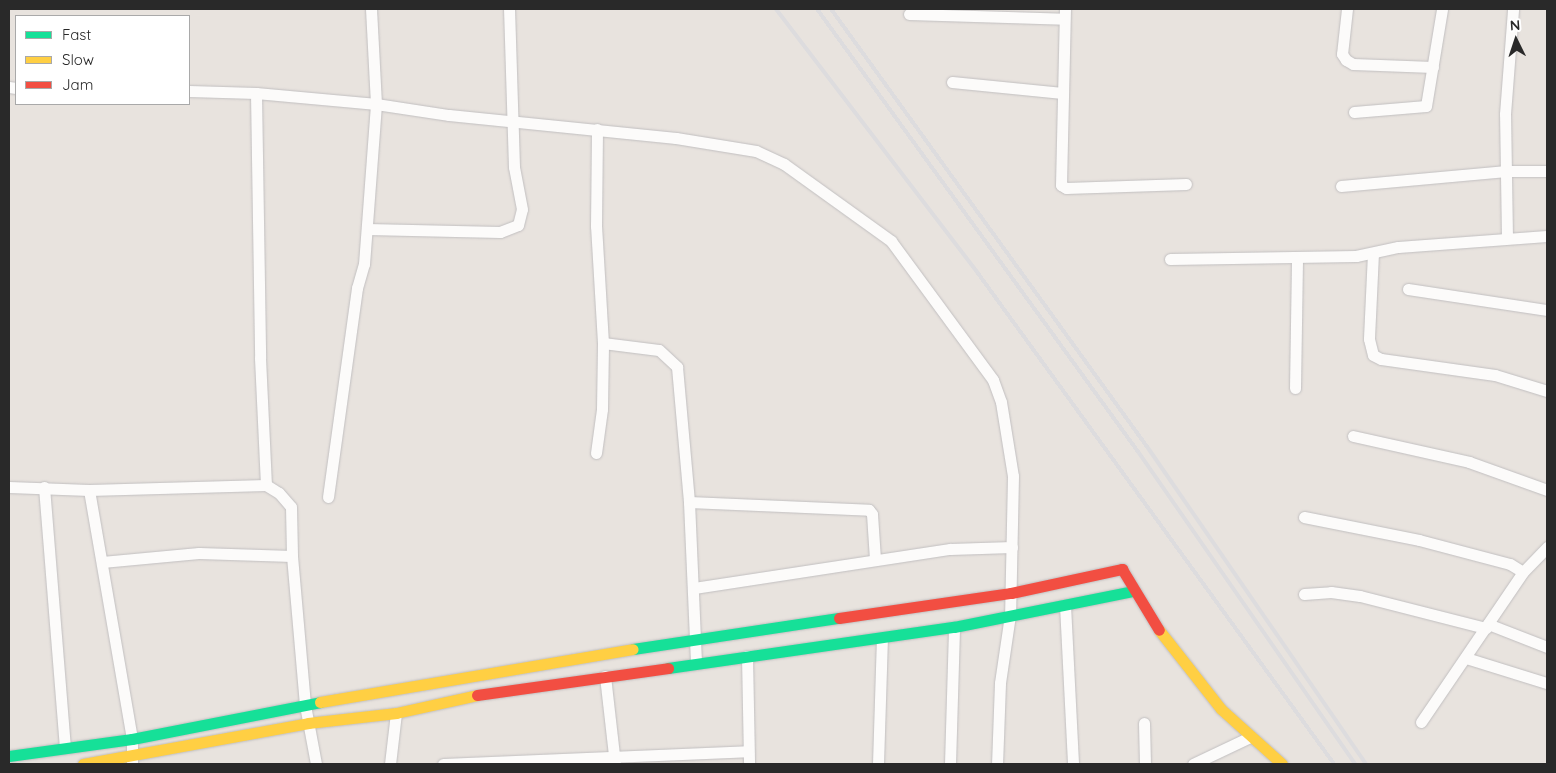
<!DOCTYPE html>
<style>
body{margin:0}
#map{position:relative;width:1556px;height:773px;overflow:hidden;background:#e8e3de;font-family:Quicksand,sans-serif}
div>[style]{position:absolute}
.roads{filter:drop-shadow(0 0 1px #c1bfc0) drop-shadow(0 0 1px #c1bfc0)}
.street>*{height:11px;margin:-5.5px;padding:0 5.5px;transform-origin:5.5px;border-radius:5.5px;background:#fcfbfa}
.fast>*{height:11px;margin:-5.5px;padding:0 5.5px;transform-origin:5.5px;border-radius:5.5px;background:#16e098}
.slow>*{height:11px;margin:-5.5px;padding:0 5.5px;transform-origin:5.5px;border-radius:5.5px;background:#ffcf43}
.jam>*{height:11px;margin:-5.5px;padding:0 5.5px;transform-origin:5.5px;border-radius:5.5px;background:#f24e42}
.rail>*{height:4px;margin:-2px;padding:0 2px;transform-origin:2px;border-radius:2px;background:#dddcde}
span{translate:-50% -50%;white-space:nowrap;text-align:center;line-height:1.15;-webkit-text-stroke:4px #fff;paint-order:stroke}
.frame{position:absolute;inset:0;border:10px solid #292929;pointer-events:none}
.legend{position:absolute;left:15px;top:15px;width:175px;height:90px;box-sizing:border-box;background:#fff;border:1px solid #a9a9a9;margin:0;padding:6px 9px;list-style:none;font-size:15px;color:#292929}
.legend li{display:flex;align-items:center;gap:10px;height:25px}
.legend b{width:25px;border:1px solid #a9a9a9}
.north{position:absolute;left:1491px;top:15px;width:50px;height:50px;-webkit-text-stroke:4px #fff;paint-order:stroke;rotate:356deg;font-size:14px;font-weight:700;line-height:20px;text-align:center;color:#292929}
.north::after{content:'';display:block;margin:auto;width:18px;height:22px;background:#292929;clip-path:polygon(50% 0,100% 100%,50% 72%,0 100%)}
</style>
<div id="map">
<div class="roads">
<div class="street">
<div style="left:1065px;top:9px;width:176px;rotate:91.3deg"></div>
<div style="left:1061px;top:185px;width:6px;rotate:31deg"></div>
<div style="left:1066px;top:188px;width:120px;rotate:-1.9deg"></div>
<div style="left:1347px;top:9px;width:45px;rotate:96.3deg"></div>
<div style="left:1342px;top:54px;width:7px;rotate:56deg"></div>
<div style="left:1346px;top:60px;width:8px;rotate:30deg"></div>
<div style="left:1353px;top:64px;width:80px;rotate:2.1deg"></div>
<div style="left:909px;top:14px;width:155px;rotate:1.8deg"></div>
<div style="left:952px;top:82px;width:111px;rotate:5.7deg"></div>
<div style="left:9px;top:87px;width:7px;rotate:8deg"></div>
<div style="left:189px;top:91px;width:67px;rotate:1.7deg"></div>
<div style="left:256px;top:93px;width:121px;rotate:5.2deg"></div>
<div style="left:376px;top:104px;width:95px;rotate:-93deg"></div>
<div style="left:256px;top:93px;width:265px;rotate:89.1deg"></div>
<div style="left:260px;top:358px;width:127px;rotate:87.3deg"></div>
<div style="left:1354px;top:112px;width:72px;rotate:-4.8deg"></div>
<div style="left:1426px;top:106px;width:98px;rotate:-80.6deg"></div>
<div style="left:1341px;top:186px;width:166px;rotate:-5.2deg"></div>
<div style="left:1506px;top:171px;width:41px"></div>
<div style="left:367px;top:229px;width:133px;rotate:1.3deg"></div>
<div style="left:500px;top:232px;width:19px;rotate:-21deg"></div>
<div style="left:518px;top:225px;width:16px;rotate:-76deg"></div>
<div style="left:522px;top:209px;width:43px;rotate:-100.8deg"></div>
<div style="left:514px;top:167px;width:158px;rotate:-91.8deg"></div>
<div style="left:1507px;top:238px;width:124px;rotate:-90.9deg"></div>
<div style="left:1505px;top:114px;width:105px;rotate:-85.6deg"></div>
<div style="left:1373px;top:253px;width:86px;rotate:92.7deg"></div>
<div style="left:1369px;top:339px;width:16px;rotate:76deg"></div>
<div style="left:1373px;top:355px;width:9px;rotate:27deg"></div>
<div style="left:1381px;top:359px;width:115px;rotate:8deg"></div>
<div style="left:1495px;top:375px;width:54px;rotate:17.1deg"></div>
<div style="left:1170px;top:259px;width:186px;rotate:-0.9deg"></div>
<div style="left:1356px;top:256px;width:43px;rotate:-12.1deg"></div>
<div style="left:1398px;top:247px;width:149px;rotate:-4.2deg"></div>
<div style="left:1408px;top:289px;width:141px;rotate:8.6deg"></div>
<div style="left:603px;top:343px;width:56px;rotate:7.1deg"></div>
<div style="left:659px;top:350px;width:25px;rotate:43deg"></div>
<div style="left:677px;top:367px;width:136px;rotate:84.9deg"></div>
<div style="left:689px;top:502px;width:161px;rotate:87.5deg"></div>
<div style="left:1295px;top:388px;width:130px;rotate:-89.1deg"></div>
<div style="left:1353px;top:436px;width:119px;rotate:12.6deg"></div>
<div style="left:1469px;top:462px;width:83px;rotate:19.7deg"></div>
<div style="left:596px;top:453px;width:44px;rotate:-82.2deg"></div>
<div style="left:602px;top:409px;width:66px;rotate:-89.1deg"></div>
<div style="left:603px;top:343px;width:117px;rotate:-93.4deg"></div>
<div style="left:596px;top:226px;width:97px;rotate:-89.4deg"></div>
<div style="left:9px;top:487px;width:80px;rotate:2.1deg"></div>
<div style="left:89px;top:490px;width:177px;rotate:-1.6deg"></div>
<div style="left:266px;top:485px;width:15px;rotate:32deg"></div>
<div style="left:279px;top:493px;width:18px;rotate:49deg"></div>
<div style="left:291px;top:507px;width:49px;rotate:88.8deg"></div>
<div style="left:292px;top:556px;width:150px;rotate:85deg"></div>
<div style="left:305px;top:705px;width:60px;rotate:79.4deg"></div>
<div style="left:44px;top:487px;width:260px;rotate:85.4deg"></div>
<div style="left:89px;top:490px;width:253px;rotate:80.2deg"></div>
<div style="left:132px;top:739px;width:25px;rotate:90deg"></div>
<div style="left:328px;top:497px;width:211px;rotate:-82.1deg"></div>
<div style="left:357px;top:288px;width:25px;rotate:-74deg"></div>
<div style="left:364px;top:264px;width:160px;rotate:-85.7deg"></div>
<div style="left:376px;top:104px;width:74px;rotate:8.6deg"></div>
<div style="left:449px;top:115px;width:228px;rotate:5.8deg"></div>
<div style="left:676px;top:138px;width:81px;rotate:9.2deg"></div>
<div style="left:756px;top:151px;width:31px;rotate:25deg"></div>
<div style="left:784px;top:164px;width:132px;rotate:35.7deg"></div>
<div style="left:891px;top:241px;width:172px;rotate:53.7deg"></div>
<div style="left:993px;top:380px;width:23px;rotate:70deg"></div>
<div style="left:1001px;top:402px;width:75px;rotate:80.8deg"></div>
<div style="left:1013px;top:476px;width:139px;rotate:91.2deg"></div>
<div style="left:1010px;top:615px;width:69px;rotate:98.4deg"></div>
<div style="left:1000px;top:683px;width:81px;rotate:92.1deg"></div>
<div style="left:689px;top:502px;width:180px;rotate:2.5deg"></div>
<div style="left:869px;top:510px;width:5px;rotate:53deg"></div>
<div style="left:872px;top:514px;width:45px;rotate:86.2deg"></div>
<div style="left:1304px;top:517px;width:117px;rotate:11.3deg"></div>
<div style="left:1419px;top:540px;width:94px;rotate:14.8deg"></div>
<div style="left:1510px;top:564px;width:15px;rotate:32deg"></div>
<div style="left:102px;top:562px;width:97px;rotate:-5.3deg"></div>
<div style="left:199px;top:553px;width:93px;rotate:1.8deg"></div>
<div style="left:694px;top:588px;width:259px;rotate:-8.7deg"></div>
<div style="left:950px;top:549px;width:62px;rotate:-1.8deg"></div>
<div style="left:1304px;top:594px;width:27px;rotate:-4deg"></div>
<div style="left:1331px;top:592px;width:29px;rotate:8deg"></div>
<div style="left:1360px;top:596px;width:130px;rotate:14.3deg"></div>
<div style="left:1065px;top:605px;width:159px;rotate:87.1deg"></div>
<div style="left:1488px;top:624px;width:63px;rotate:21.3deg"></div>
<div style="left:747px;top:656px;width:108px;rotate:88.9deg"></div>
<div style="left:1466px;top:658px;width:85px;rotate:17.2deg"></div>
<div style="left:605px;top:676px;width:89px;rotate:83.5deg"></div>
<div style="left:1421px;top:722px;width:181px;rotate:-55.8deg"></div>
<div style="left:1523px;top:572px;width:35px;rotate:-46deg"></div>
<div style="left:1144px;top:723px;width:41px;rotate:88.6deg"></div>
<div style="left:390px;top:764px;width:51px;rotate:-83.3deg"></div>
<div style="left:443px;top:764px;width:305px;rotate:-2.4deg"></div>
<div style="left:878px;top:764px;width:126px;rotate:-88.2deg"></div>
<div style="left:950px;top:764px;width:137px;rotate:-88.3deg"></div>
<div style="left:1193px;top:764px;width:63px;rotate:-25.3deg"></div>
</div>
<div class="fast">
<div style="left:633px;top:649px;width:208px;rotate:-8.6deg"></div>
<div style="left:668px;top:668px;width:289px;rotate:-8.2deg"></div>
<div style="left:954px;top:627px;width:182px;rotate:-11.4deg"></div>
<div style="left:9px;top:756px;width:124px;rotate:-7.9deg"></div>
<div style="left:132px;top:739px;width:192px;rotate:-11.1deg"></div>
</div>
<div class="slow">
<div style="left:1159px;top:630px;width:100px;rotate:51.9deg"></div>
<div style="left:1221px;top:709px;width:82px;rotate:42deg"></div>
<div style="left:320px;top:702px;width:317px;rotate:-9.6deg"></div>
<div style="left:83px;top:764px;width:229px;rotate:-10.3deg"></div>
<div style="left:308px;top:723px;width:89px;rotate:-6.5deg"></div>
<div style="left:396px;top:713px;width:83px;rotate:-12.5deg"></div>
</div>
<div class="jam">
<div style="left:839px;top:618px;width:174px;rotate:-8.3deg"></div>
<div style="left:1011px;top:593px;width:114px;rotate:-12.2deg"></div>
<div style="left:1122px;top:569px;width:71px;rotate:58.8deg"></div>
<div style="left:477px;top:695px;width:193px;rotate:-8deg"></div>
</div>
</div>
<div class="rail">
<div style="left:776px;top:9px;width:331px;rotate:52.6deg"></div>
<div style="left:977px;top:272px;width:608px;rotate:54.03deg"></div>
<div style="left:817px;top:9px;width:548px;rotate:54.05deg"></div>
<div style="left:1139px;top:453px;width:379px;rotate:55.2deg"></div>
<div style="left:831px;top:9px;width:541px;rotate:54.17deg"></div>
<div style="left:1148px;top:448px;width:384px;rotate:55.4deg"></div>
</div>
<div class="frame"></div>
<ul class="legend">
<li><b style="height:6px;background:#16e098"></b>Fast</li>
<li><b style="height:6px;background:#ffcf43"></b>Slow</li>
<li><b style="height:6px;background:#f24e42"></b>Jam</li>
</ul>
<div class="north">N</div>
</div>
